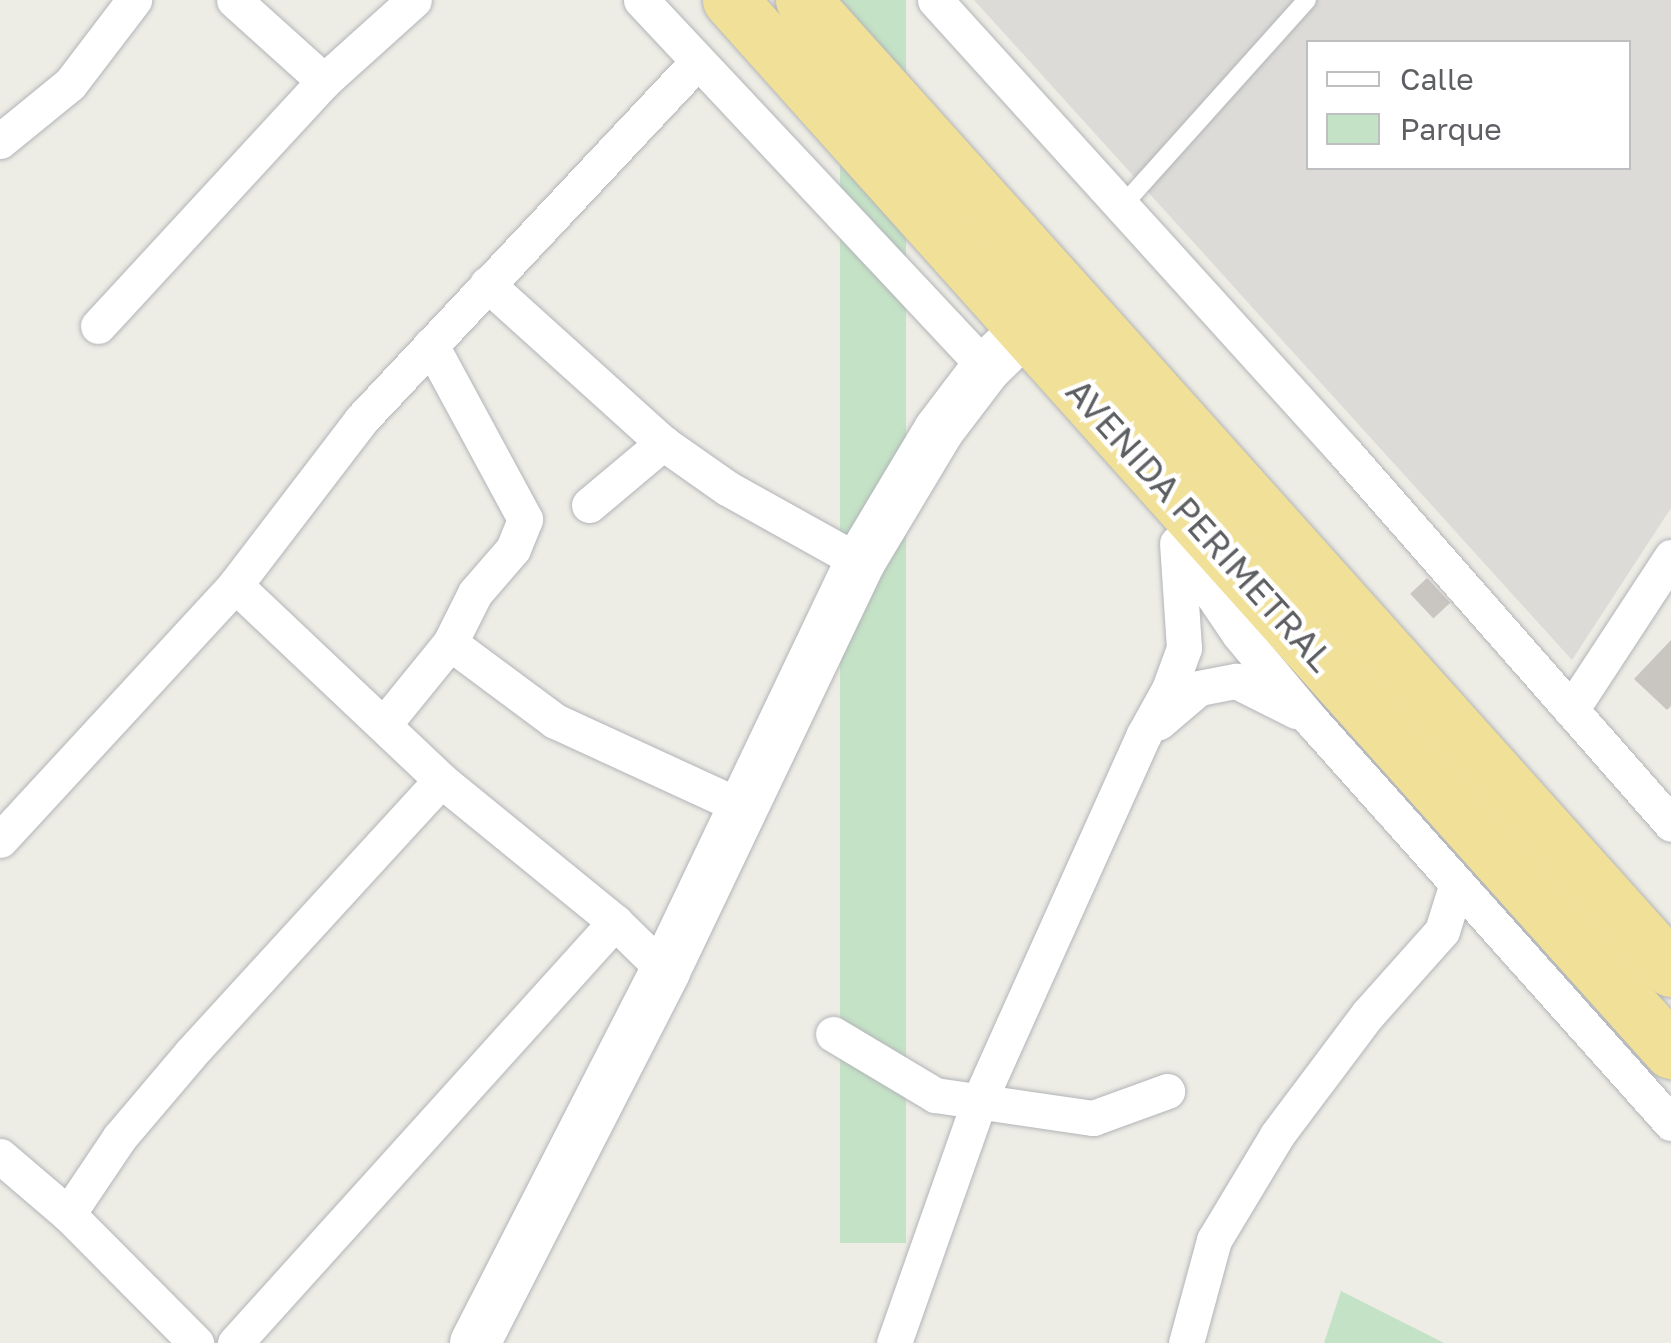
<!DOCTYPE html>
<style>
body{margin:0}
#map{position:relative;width:1671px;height:1343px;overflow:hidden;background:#edece5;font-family:"Golos Text",sans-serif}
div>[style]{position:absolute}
.industrial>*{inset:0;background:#dcdbd7}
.green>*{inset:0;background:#c4e2c6;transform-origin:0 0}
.building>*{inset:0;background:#c9c6c1;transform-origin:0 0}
.roads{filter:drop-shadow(0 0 2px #b2b4b8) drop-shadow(0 0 2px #b2b4b8)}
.lane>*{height:18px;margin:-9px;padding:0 9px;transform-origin:9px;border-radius:9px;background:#fff}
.street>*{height:35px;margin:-17.5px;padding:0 17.5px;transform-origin:17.5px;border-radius:17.5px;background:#fff}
.secondary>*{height:50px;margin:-25px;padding:0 25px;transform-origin:25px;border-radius:25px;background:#fff}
.highway>*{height:55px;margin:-27.5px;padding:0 27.5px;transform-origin:27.5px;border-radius:27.5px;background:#f1e098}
span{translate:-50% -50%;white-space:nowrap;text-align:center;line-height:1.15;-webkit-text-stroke:9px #fff;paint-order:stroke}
.street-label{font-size:35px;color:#5d5f63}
.legend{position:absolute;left:1306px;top:40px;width:325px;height:130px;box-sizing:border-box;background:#fff;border:2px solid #bebfc1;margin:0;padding:12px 18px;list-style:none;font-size:30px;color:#5d5f63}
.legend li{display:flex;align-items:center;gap:20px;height:50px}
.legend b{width:50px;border:2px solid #bebfc1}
</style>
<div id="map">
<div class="industrial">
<div style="clip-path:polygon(evenodd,974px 0,1671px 0,1671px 508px,1572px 660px,974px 0,1308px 42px,1628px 42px,1628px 168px,1308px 168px,1308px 42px)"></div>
</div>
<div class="green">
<div style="left:840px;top:0;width:66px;height:1243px"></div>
<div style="clip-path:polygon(1341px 1291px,1444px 1343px,1324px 1343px)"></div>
</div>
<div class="building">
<div style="left:1427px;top:578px;width:34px;height:23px;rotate:47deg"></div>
<div style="clip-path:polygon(1671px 640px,1671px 706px,1667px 710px,1634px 679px)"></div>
</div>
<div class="roads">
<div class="lane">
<div style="left:1122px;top:206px;width:277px;rotate:-48.1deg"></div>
</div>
<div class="street">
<div style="left:234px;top:0;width:121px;rotate:42deg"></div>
<div style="left:641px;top:0;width:504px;rotate:46.85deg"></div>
<div style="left:935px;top:0;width:606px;rotate:47.81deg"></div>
<div style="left:1342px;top:449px;width:499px;rotate:48.7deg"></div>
<div style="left:0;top:141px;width:90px;rotate:-39.2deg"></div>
<div style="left:70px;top:84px;width:106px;rotate:-52.7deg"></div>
<div style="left:487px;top:284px;width:237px;rotate:42.1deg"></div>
<div style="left:663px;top:443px;width:78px;rotate:35.1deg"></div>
<div style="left:727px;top:488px;width:152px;rotate:29.1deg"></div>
<div style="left:98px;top:326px;width:333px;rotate:-47.3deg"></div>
<div style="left:324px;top:81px;width:121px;rotate:-42deg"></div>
<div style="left:589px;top:505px;width:97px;rotate:-40deg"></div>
<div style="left:1178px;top:544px;width:109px;rotate:55.9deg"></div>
<div style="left:1239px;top:634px;width:111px;rotate:50.1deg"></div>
<div style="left:1310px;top:719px;width:542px;rotate:48.22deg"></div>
<div style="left:235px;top:585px;width:284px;rotate:43.4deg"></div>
<div style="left:441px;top:780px;width:225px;rotate:39.2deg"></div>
<div style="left:615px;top:922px;width:70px;rotate:44.4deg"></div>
<div style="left:450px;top:643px;width:131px;rotate:36.6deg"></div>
<div style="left:555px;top:721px;width:206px;rotate:24.7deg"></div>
<div style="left:1571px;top:710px;width:183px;rotate:-56.8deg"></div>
<div style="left:1159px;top:722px;width:52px;rotate:-40.4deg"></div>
<div style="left:1199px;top:688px;width:38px;rotate:-11deg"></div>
<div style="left:1236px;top:681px;width:67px;rotate:26.6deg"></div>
<div style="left:385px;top:723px;width:103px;rotate:-50.9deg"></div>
<div style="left:450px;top:643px;width:56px;rotate:-63.4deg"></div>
<div style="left:475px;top:593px;width:58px;rotate:-49.2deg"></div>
<div style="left:513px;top:549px;width:32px;rotate:-68deg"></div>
<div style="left:525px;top:519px;width:198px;rotate:-118.4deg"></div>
<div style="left:0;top:840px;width:347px;rotate:-47.3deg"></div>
<div style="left:235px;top:585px;width:208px;rotate:-52.6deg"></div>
<div style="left:361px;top:420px;width:491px;rotate:-46.8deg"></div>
<div style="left:833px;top:1034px;width:119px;rotate:30.9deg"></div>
<div style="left:935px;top:1095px;width:160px;rotate:8.3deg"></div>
<div style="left:1093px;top:1118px;width:79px;rotate:-20deg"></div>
<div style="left:0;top:1156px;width:89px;rotate:40.5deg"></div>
<div style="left:68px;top:1214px;width:182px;rotate:45.2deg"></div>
<div style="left:68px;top:1214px;width:92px;rotate:-56.1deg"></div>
<div style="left:119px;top:1138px;width:111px;rotate:-49.7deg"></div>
<div style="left:191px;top:1053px;width:370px;rotate:-47.5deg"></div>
<div style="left:235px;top:1343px;width:567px;rotate:-47.93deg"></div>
<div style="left:894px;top:1343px;width:259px;rotate:-70.6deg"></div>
<div style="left:980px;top:1099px;width:398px;rotate:-65.8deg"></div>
<div style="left:1143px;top:736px;width:54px;rotate:-61deg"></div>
<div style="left:1169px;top:689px;width:44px;rotate:-69.9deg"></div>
<div style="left:1184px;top:648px;width:105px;rotate:-93.8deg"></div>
<div style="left:1186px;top:1343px;width:107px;rotate:-74.8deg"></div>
<div style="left:1214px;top:1240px;width:122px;rotate:-59deg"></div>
<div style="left:1277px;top:1135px;width:151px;rotate:-53.1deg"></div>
<div style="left:1368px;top:1014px;width:111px;rotate:-48.3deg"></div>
<div style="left:1442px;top:931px;width:50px;rotate:-72.6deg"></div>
</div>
<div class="secondary">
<div style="left:475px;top:1343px;width:418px;rotate:-62.9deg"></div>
<div style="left:665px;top:971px;width:453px;rotate:-64.5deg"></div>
<div style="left:860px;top:562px;width:154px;rotate:-59.1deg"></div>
<div style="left:939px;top:430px;width:78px;rotate:-52.8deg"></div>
<div style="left:986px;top:368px;width:54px;rotate:-44.3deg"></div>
</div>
<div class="highway">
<div style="left:730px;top:0;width:1411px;rotate:48.16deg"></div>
<div style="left:803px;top:0;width:1301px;rotate:48.15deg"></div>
</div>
</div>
<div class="street-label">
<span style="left:1200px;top:525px;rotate:48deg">AVENIDA PERIMETRAL</span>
</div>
<ul class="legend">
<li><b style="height:12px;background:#fff"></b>Calle</li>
<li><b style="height:28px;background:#c4e2c6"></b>Parque</li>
</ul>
</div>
